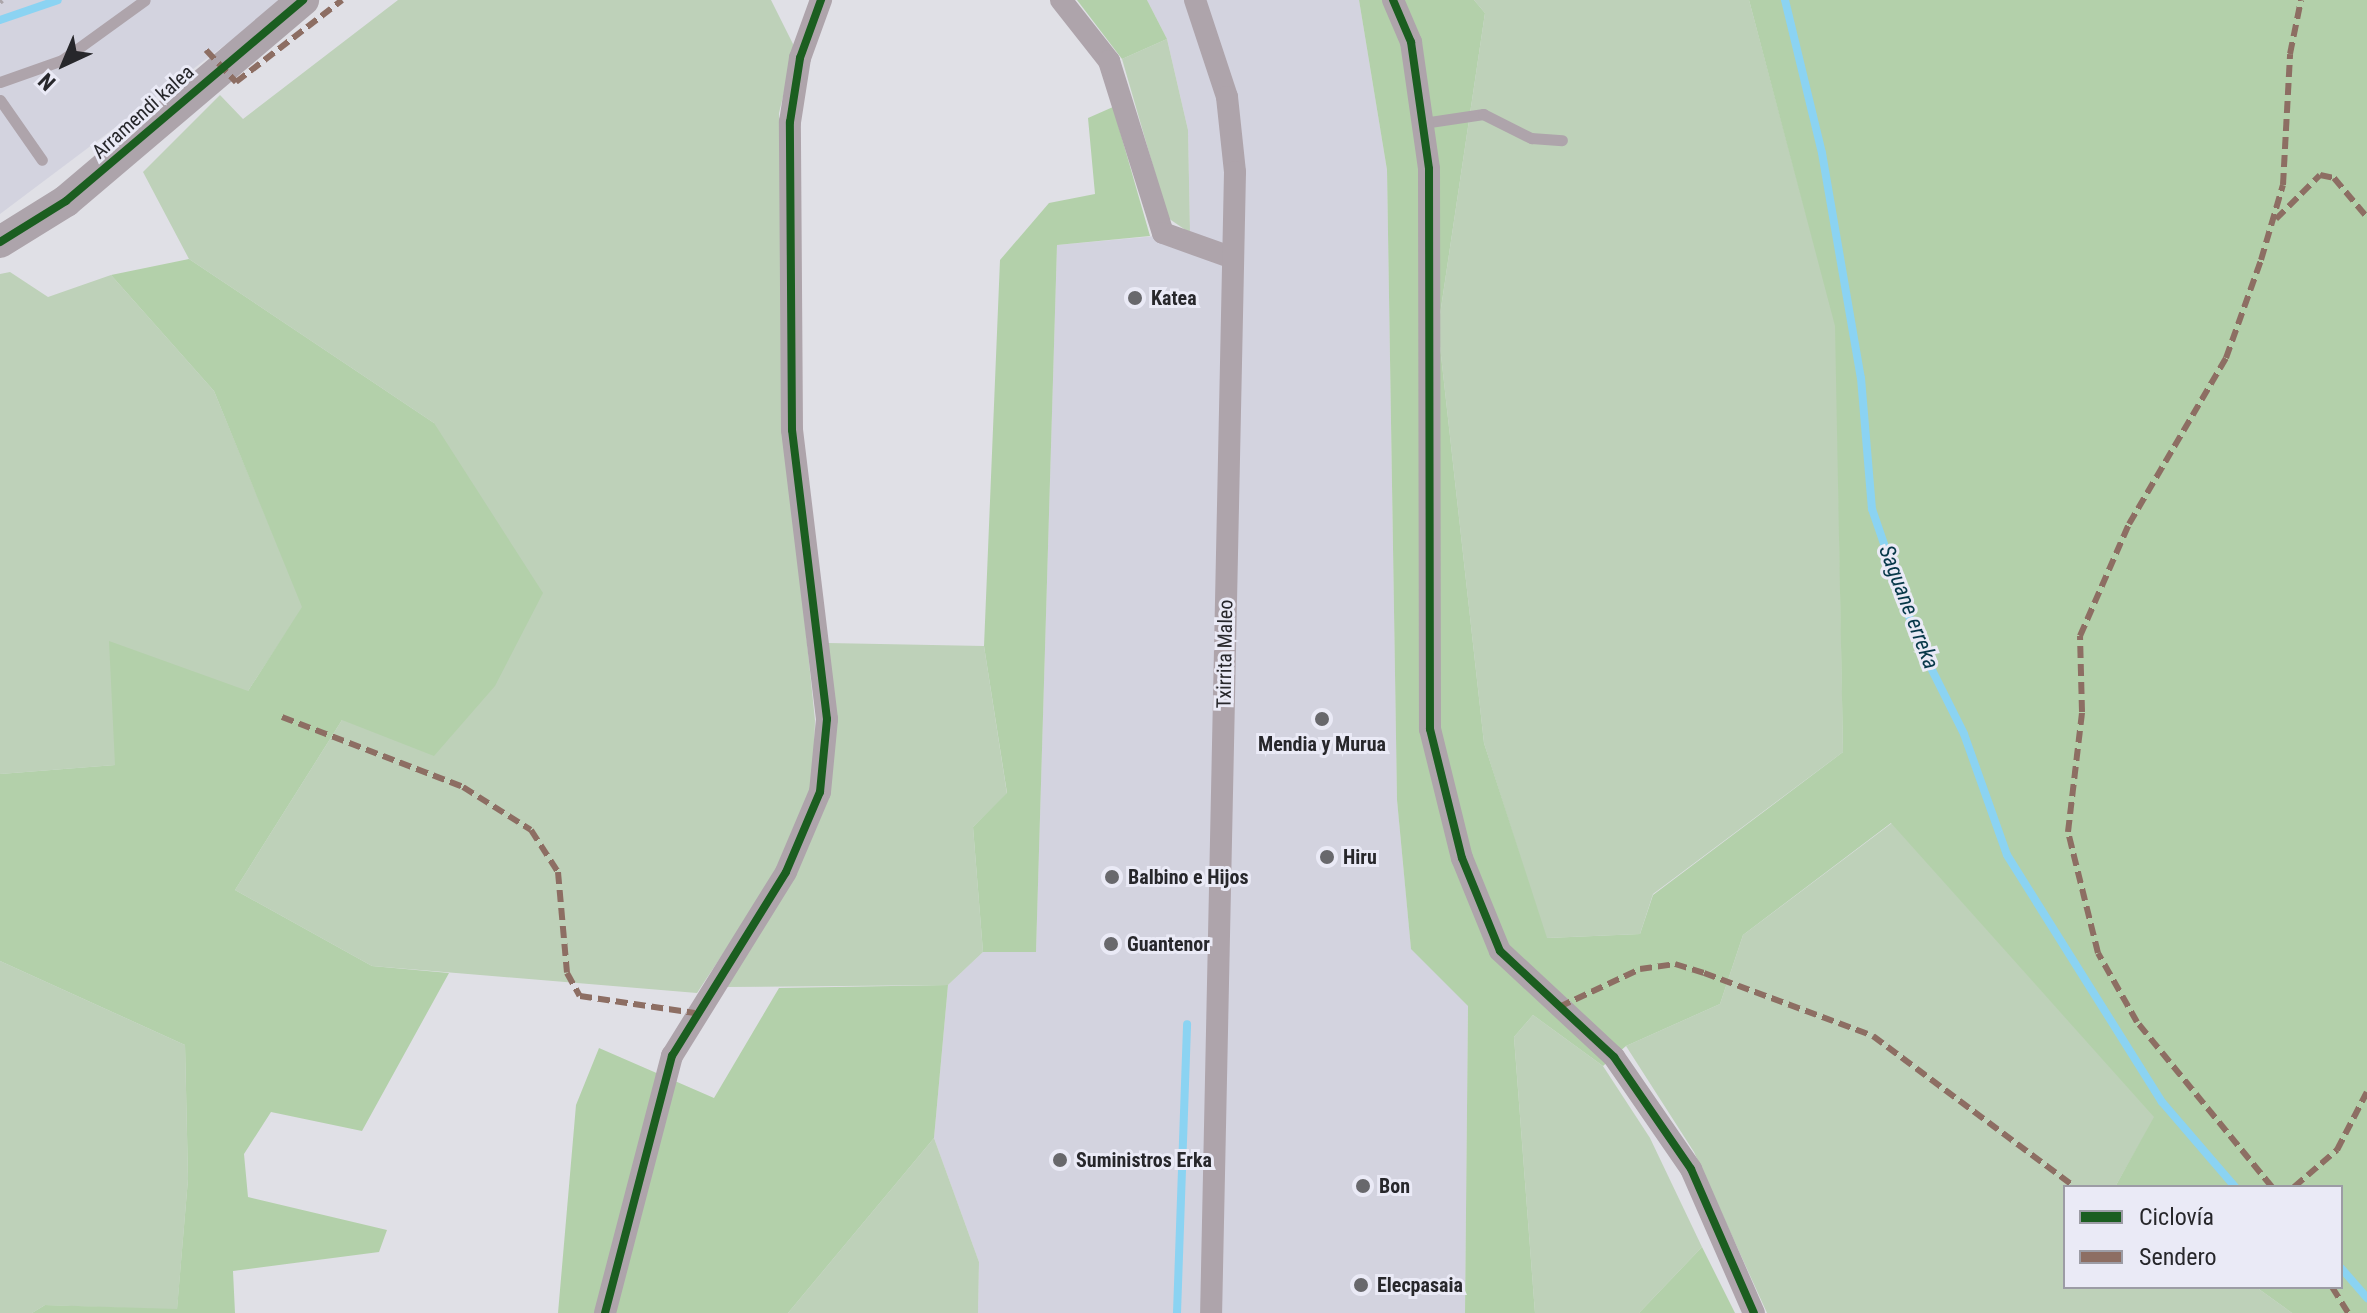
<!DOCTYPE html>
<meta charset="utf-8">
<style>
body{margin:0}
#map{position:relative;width:2367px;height:1313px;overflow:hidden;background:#e0e0e6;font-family:"Roboto Condensed",sans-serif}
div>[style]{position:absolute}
.built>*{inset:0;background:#d3d3df}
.green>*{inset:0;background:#bed1b9}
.forest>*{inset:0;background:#b3d0aa}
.stream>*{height:8px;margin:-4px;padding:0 4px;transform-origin:4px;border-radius:4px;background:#8bd3f2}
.path>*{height:5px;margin-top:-2.5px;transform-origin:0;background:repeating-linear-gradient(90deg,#aba6ab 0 4px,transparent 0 10px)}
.lane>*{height:11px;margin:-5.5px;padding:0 5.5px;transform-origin:5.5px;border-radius:5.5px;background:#aea4ab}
.street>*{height:22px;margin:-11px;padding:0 11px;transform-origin:11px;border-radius:11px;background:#aea4ab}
.secondary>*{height:32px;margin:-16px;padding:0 16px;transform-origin:16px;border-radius:16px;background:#ada4ab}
.quiet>*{height:6px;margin-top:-3px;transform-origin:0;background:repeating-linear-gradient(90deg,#8d6e63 0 12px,transparent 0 18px)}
.cycleway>*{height:8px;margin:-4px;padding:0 4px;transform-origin:4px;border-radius:4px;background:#1b5e20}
.dots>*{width:22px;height:22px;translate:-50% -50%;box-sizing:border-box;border:4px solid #eaeaf6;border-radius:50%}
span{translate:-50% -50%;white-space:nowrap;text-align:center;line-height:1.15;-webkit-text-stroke:6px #eaeaf6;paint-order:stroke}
.street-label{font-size:20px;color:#27272b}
.poi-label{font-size:20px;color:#27272b;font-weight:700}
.left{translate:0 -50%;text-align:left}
.water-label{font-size:22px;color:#073849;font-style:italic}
.legend{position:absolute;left:2063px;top:1185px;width:280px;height:104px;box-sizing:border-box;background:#eaeaf6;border:2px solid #9c9ca5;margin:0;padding:10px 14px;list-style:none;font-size:24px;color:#27272b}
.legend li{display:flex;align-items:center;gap:16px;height:40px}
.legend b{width:40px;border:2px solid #9c9ca5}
.north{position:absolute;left:24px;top:24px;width:80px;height:80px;-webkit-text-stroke:6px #eaeaf6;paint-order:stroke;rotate:224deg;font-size:22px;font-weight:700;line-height:32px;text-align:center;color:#27272b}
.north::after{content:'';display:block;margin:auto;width:28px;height:36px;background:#27272b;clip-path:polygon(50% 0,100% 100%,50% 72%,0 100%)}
</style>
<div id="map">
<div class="built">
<div style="clip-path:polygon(0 0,285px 0,0 214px)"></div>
<div style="clip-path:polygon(1147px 0,1359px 0,1387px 170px,1397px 800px,1411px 948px,1468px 1005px,1465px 1313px,978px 1313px,979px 1262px,934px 1138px,948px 985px,983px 952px,1036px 951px,1057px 245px,1190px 233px,1188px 130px,1167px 39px)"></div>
</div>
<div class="green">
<div style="clip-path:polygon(398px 0,771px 0,795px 48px,779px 113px,785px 430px,815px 720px,813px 790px,778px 870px,697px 993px,372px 966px,235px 890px,342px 720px,434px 423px,189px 259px,143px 172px,220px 95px,243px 119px)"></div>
<div style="clip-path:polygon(1474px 0,1749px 0,1836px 326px,1843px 752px,1653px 894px,1640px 934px,1546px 938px,1484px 743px,1438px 328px,1485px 13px)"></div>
<div style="clip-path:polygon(1167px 39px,1188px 130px,1190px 233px,1168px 218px,1122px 59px)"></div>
<div style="clip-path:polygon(10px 272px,48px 297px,111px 275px,214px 391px,303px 607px,248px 691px,115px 765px,0 774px,0 274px)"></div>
<div style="clip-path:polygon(828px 643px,984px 646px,1007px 794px,973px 827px,983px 952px,948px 985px,723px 987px,828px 796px)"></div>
<div style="clip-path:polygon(1892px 823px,2155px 1117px,2115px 1187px,2065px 1187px,2065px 1287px,2256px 1287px,2292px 1313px,1767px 1313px,1694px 1152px,1626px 1046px,1720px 1004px,1743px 935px)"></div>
<div style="clip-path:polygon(0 961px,185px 1045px,188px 1179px,177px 1310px,45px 1305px,32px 1313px,0 1313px)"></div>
<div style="clip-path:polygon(1533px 1015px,1603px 1066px,1650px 1138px,1702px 1247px,1639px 1313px,1535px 1313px,1514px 1037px)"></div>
<div style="clip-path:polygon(934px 1138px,979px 1262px,978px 1313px,788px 1313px)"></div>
</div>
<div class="forest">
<div style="clip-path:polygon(1077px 0,1147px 0,1167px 39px,1122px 59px)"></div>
<div style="clip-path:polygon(1359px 0,1474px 0,1485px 13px,1438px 328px,1484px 743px,1547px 938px,1640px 934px,1653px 895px,1843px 752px,1835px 326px,1749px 0,2367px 0,2367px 1313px,2292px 1313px,2256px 1287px,2341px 1287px,2341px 1187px,2115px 1187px,2154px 1117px,1891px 823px,1743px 935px,1720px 1004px,1626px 1046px,1603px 1066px,1533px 1015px,1514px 1037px,1535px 1313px,1465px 1313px,1468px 1006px,1411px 949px,1397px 800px,1387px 170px)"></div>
<div style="clip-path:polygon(1113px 107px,1150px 236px,1057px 245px,1036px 952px,983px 952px,973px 827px,1007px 793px,984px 646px,1000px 260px,1049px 203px,1095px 194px,1088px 118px)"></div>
<div style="clip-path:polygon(189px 259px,434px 423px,543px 593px,495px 686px,434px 756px,342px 720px,235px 890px,372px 966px,449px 973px,362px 1131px,271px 1112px,244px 1154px,248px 1197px,387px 1230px,379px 1252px,233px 1271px,235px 1313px,32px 1313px,45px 1305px,177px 1309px,188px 1179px,185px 1045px,0 961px,0 774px,115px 765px,109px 641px,248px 691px,302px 607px,214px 391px,111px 275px)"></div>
<div style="clip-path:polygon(948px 985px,934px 1138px,788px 1313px,558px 1313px,576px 1105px,599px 1048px,714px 1098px,779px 988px)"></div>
<div style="clip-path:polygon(1702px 1247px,1735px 1313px,1639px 1313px)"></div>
</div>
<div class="stream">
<div style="left:1785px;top:0;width:157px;rotate:76.4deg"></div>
<div style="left:1822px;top:153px;width:228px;rotate:80.2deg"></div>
<div style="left:1861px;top:378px;width:131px;rotate:85.2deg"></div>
<div style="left:1872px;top:509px;width:139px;rotate:71deg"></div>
<div style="left:1917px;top:640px;width:105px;rotate:63.4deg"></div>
<div style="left:1964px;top:734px;width:128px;rotate:70.4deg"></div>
<div style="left:2007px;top:855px;width:292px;rotate:57.9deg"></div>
<div style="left:2162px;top:1102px;width:112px;rotate:49.3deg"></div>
<div style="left:0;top:20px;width:61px;rotate:-19deg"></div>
<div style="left:2341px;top:1268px;width:40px;rotate:49deg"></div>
<div style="left:1177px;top:1313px;width:289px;rotate:-88deg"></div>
</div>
<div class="path">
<div style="left:0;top:2px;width:3px;rotate:-45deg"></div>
</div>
<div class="lane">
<div style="left:0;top:82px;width:66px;rotate:-19.5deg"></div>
<div style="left:62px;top:60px;width:102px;rotate:-35.9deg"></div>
<div style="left:0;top:100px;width:73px;rotate:55deg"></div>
<div style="left:1423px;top:123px;width:61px;rotate:-8.5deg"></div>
<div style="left:1483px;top:114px;width:54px;rotate:26.6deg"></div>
<div style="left:1531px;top:138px;width:31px;rotate:4deg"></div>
</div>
<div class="street">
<div style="left:1061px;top:0;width:78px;rotate:51.8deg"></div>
<div style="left:1109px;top:61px;width:180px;rotate:72.6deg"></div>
<div style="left:1163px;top:233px;width:74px;rotate:19.7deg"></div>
<div style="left:1195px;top:0;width:102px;rotate:71.7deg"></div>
<div style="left:1227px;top:97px;width:75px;rotate:83.9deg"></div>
<div style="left:1235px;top:172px;width:1141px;rotate:91.2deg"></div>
<div style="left:1393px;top:0;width:46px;rotate:66.8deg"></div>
<div style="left:1411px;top:42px;width:128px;rotate:81.9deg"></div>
<div style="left:1429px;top:169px;width:560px;rotate:89.9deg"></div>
<div style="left:1430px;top:729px;width:133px;rotate:76.1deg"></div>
<div style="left:1462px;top:858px;width:100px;rotate:67.8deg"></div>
<div style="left:1500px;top:951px;width:156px;rotate:42.9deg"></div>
<div style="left:1614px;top:1057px;width:136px;rotate:55.5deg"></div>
<div style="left:1691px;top:1169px;width:157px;rotate:66.4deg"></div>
<div style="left:605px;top:1313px;width:266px;rotate:-75.4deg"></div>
<div style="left:672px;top:1056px;width:216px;rotate:-58.2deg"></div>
<div style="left:786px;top:872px;width:87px;rotate:-67deg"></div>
<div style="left:820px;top:792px;width:73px;rotate:-84.5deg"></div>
<div style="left:827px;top:719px;width:291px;rotate:-96.9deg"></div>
<div style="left:792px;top:430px;width:308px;rotate:-90.4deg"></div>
<div style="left:790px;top:122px;width:65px;rotate:-81.1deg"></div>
<div style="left:800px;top:58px;width:62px;rotate:-70.1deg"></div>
</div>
<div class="secondary">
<div style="left:0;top:242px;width:78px;rotate:-31.8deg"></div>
<div style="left:66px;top:201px;width:311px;rotate:-40.3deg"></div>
</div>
<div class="quiet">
<div style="left:206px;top:50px;width:44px;rotate:46.8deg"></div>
<div style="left:236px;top:82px;width:134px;rotate:-37.7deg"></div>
<div style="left:2276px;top:219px;width:62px;rotate:-45deg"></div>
<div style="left:2320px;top:175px;width:14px;rotate:12deg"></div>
<div style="left:2334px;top:178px;width:51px;rotate:49.8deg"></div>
<div style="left:282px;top:717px;width:194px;rotate:21.1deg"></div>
<div style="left:463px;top:787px;width:80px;rotate:32.3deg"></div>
<div style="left:531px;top:830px;width:50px;rotate:57.3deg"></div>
<div style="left:558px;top:872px;width:101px;rotate:84.9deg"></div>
<div style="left:567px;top:973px;width:26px;rotate:61deg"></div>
<div style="left:580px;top:996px;width:116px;rotate:8.4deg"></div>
<div style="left:1559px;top:1007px;width:89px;rotate:-25.1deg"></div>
<div style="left:1640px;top:969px;width:35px;rotate:-8deg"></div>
<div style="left:1675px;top:964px;width:30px;rotate:17deg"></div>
<div style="left:1704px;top:973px;width:180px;rotate:20.4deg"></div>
<div style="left:1873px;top:1036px;width:252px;rotate:36.8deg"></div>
<div style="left:2272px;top:1187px;width:213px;rotate:-129.3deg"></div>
<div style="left:2137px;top:1022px;width:79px;rotate:-119.5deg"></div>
<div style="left:2098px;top:953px;width:125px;rotate:-103.9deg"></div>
<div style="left:2068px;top:832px;width:121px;rotate:-83.3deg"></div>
<div style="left:2082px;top:712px;width:76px;rotate:-91.5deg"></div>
<div style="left:2080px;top:636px;width:122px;rotate:-66.4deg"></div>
<div style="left:2129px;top:524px;width:192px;rotate:-59.7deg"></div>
<div style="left:2226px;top:358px;width:104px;rotate:-70.3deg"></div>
<div style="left:2261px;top:260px;width:78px;rotate:-73.7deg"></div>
<div style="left:2283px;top:185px;width:131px;rotate:-86.9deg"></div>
<div style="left:2290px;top:54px;width:55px;rotate:-78.5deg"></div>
<div style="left:2294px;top:1187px;width:57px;rotate:-40.7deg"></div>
<div style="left:2337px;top:1150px;width:65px;rotate:-62.7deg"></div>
<div style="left:2332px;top:1287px;width:31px;rotate:58deg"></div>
</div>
<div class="cycleway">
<div style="left:1393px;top:0;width:46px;rotate:66.8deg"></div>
<div style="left:1411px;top:42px;width:128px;rotate:81.9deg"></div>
<div style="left:1429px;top:169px;width:560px;rotate:89.9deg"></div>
<div style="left:1430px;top:729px;width:133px;rotate:76.1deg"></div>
<div style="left:1462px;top:858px;width:100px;rotate:67.8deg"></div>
<div style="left:1500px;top:951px;width:156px;rotate:42.9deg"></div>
<div style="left:1614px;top:1057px;width:136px;rotate:55.5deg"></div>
<div style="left:1691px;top:1169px;width:157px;rotate:66.4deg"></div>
<div style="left:0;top:242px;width:78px;rotate:-31.8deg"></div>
<div style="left:66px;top:201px;width:311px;rotate:-40.3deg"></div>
<div style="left:605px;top:1313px;width:266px;rotate:-75.4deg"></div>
<div style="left:672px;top:1056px;width:216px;rotate:-58.2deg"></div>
<div style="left:786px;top:872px;width:87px;rotate:-67deg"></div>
<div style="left:820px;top:792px;width:73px;rotate:-84.5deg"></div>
<div style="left:827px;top:719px;width:291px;rotate:-96.9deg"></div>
<div style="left:792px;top:430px;width:308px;rotate:-90.4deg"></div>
<div style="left:790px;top:122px;width:65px;rotate:-81.1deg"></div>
<div style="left:800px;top:58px;width:62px;rotate:-70.1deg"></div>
</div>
<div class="dots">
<div style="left:1135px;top:298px;background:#68686c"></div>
<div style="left:1322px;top:719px;background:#68686c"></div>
<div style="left:1327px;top:857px;background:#68686c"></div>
<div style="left:1112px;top:877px;background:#68686c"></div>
<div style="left:1111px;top:944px;background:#68686c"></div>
<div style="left:1060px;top:1160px;background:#68686c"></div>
<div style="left:1363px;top:1186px;background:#68686c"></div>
<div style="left:1361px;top:1285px;background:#68686c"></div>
</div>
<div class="street-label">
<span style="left:143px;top:112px;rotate:-42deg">Arramendi kalea</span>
<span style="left:1225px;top:654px;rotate:-89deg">Txirrita Maleo</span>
</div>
<div class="poi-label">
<span class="left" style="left:1151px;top:298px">Katea</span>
<span style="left:1322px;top:744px">Mendia y Murua</span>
<span class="left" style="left:1343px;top:857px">Hiru</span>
<span class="left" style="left:1128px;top:877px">Balbino e Hijos</span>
<span class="left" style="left:1127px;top:944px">Guantenor</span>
<span class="left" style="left:1076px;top:1160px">Suministros Erka</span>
<span class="left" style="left:1379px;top:1186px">Bon</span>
<span class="left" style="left:1377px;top:1285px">Elecpasaia</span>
</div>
<div class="water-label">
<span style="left:1909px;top:607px;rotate:69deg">Saguane erreka</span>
</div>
<ul class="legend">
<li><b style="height:10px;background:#1b5e20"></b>Ciclovía</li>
<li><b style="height:10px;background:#8d6e63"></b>Sendero</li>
</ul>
<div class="north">N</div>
</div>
